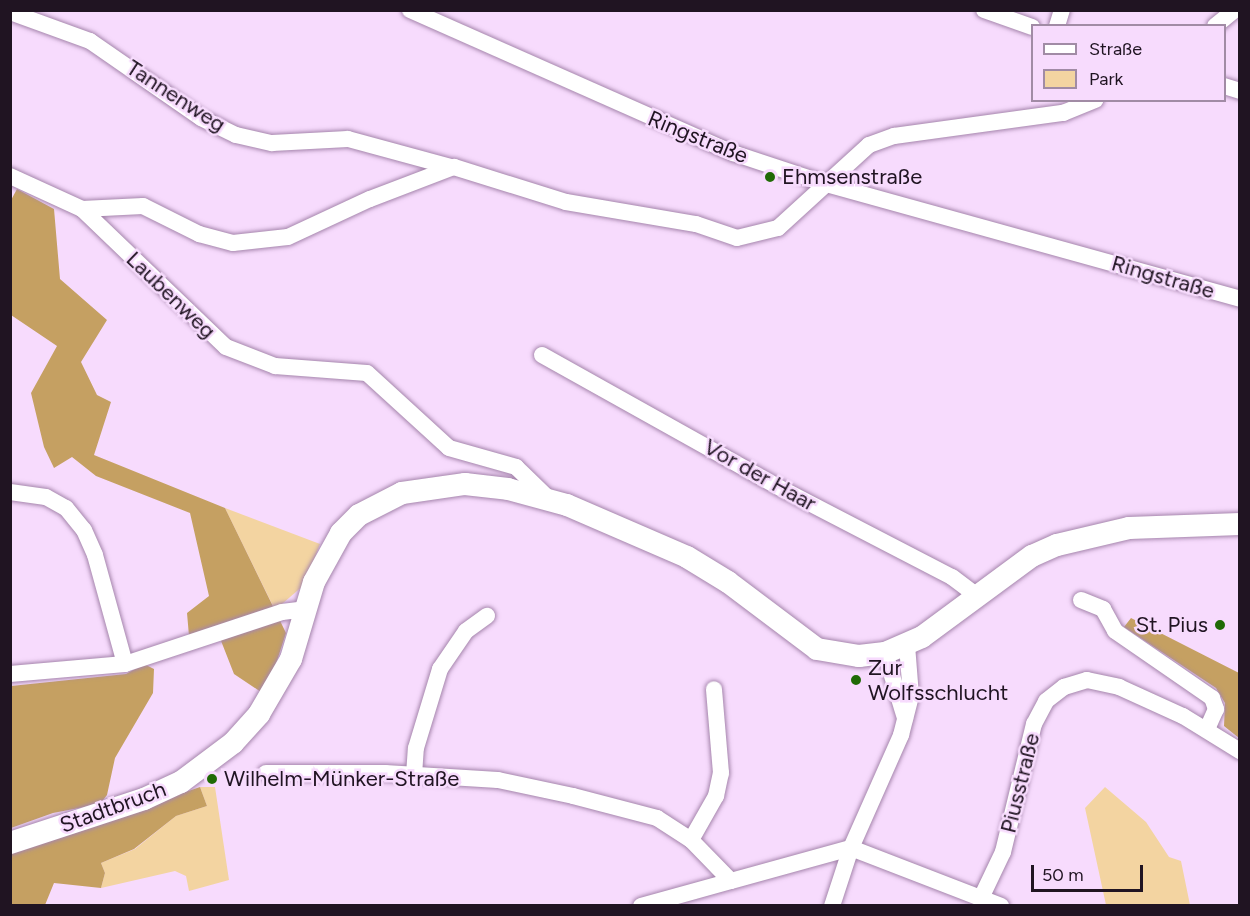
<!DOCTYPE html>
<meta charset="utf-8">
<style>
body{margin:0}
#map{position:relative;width:1250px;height:916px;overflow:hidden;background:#f7dbfd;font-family:Figtree,sans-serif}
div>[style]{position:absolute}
.green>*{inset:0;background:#f3d4a1}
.forest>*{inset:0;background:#c5a062}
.roads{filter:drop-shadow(0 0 2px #a585ac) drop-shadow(0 0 2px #a585ac)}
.street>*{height:16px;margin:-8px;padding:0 8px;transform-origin:8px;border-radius:8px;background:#fff}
.secondary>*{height:22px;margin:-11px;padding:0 11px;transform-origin:11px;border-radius:11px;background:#fff}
.dots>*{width:16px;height:16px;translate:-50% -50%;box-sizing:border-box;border:3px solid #f7dbfd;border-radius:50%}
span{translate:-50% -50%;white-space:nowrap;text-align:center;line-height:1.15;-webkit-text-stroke:5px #f7dbfd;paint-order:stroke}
.street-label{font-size:22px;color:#201422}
.poi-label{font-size:22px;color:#201422}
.left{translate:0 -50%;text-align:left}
.right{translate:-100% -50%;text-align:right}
.frame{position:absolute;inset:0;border:12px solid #201422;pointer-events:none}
.legend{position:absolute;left:1031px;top:24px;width:195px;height:78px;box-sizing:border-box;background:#f7dbfd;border:2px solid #a18ba5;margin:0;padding:8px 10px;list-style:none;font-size:18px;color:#201422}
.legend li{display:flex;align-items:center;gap:12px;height:30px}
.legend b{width:30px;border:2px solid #a18ba5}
.scale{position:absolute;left:1031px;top:865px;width:112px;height:27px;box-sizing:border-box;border:3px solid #201422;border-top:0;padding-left:8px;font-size:18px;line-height:21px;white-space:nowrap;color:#201422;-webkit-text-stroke:4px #f7dbfd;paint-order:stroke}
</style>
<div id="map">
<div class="green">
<div style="clip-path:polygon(225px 508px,320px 544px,304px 585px,275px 610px)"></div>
<div style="clip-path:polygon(200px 787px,215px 787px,229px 880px,189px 891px,186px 876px,175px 871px,101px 888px,105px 873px,101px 863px,135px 849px,176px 816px,207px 806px)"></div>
<div style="clip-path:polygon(1105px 787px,1146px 822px,1169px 857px,1181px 861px,1190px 905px,1106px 905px,1085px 808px)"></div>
</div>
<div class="forest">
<div style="clip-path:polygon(17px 189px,54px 209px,60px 279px,107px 320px,81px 362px,97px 395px,111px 402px,94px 455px,225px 508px,286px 633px,275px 667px,261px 692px,234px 674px,216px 628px,189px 636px,187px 613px,209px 596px,190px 513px,96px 476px,72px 457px,54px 468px,44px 447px,31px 393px,57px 346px,11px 315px,10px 202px)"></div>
<div style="clip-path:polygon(1131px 618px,1239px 673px,1239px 738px,1224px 726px,1225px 703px,1216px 688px,1124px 627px)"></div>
<div style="clip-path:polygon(144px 664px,154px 669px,153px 693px,115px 758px,107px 795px,100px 804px,53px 813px,11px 828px,11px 686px,126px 674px)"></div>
<div style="clip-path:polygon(200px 787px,207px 806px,176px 816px,134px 849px,101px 863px,105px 873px,101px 888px,54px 883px,45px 905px,11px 905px,10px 853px)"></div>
</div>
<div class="roads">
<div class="street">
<div style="left:410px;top:10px;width:353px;rotate:23.9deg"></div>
<div style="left:733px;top:153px;width:98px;rotate:18.4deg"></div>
<div style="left:826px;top:184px;width:430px;rotate:15.5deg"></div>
<div style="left:984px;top:10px;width:51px;rotate:19.5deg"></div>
<div style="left:10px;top:12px;width:85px;rotate:19.9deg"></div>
<div style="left:90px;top:41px;width:135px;rotate:34.7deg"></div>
<div style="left:201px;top:118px;width:39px;rotate:26deg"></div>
<div style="left:236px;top:135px;width:37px;rotate:13deg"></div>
<div style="left:272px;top:143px;width:76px;rotate:-3deg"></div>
<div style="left:348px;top:139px;width:107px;rotate:15.2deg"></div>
<div style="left:1057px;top:26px;width:17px;rotate:-73deg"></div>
<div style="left:1215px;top:26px;width:26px;rotate:-39deg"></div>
<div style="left:1224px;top:86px;width:17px;rotate:17deg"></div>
<div style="left:10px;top:176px;width:79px;rotate:24.6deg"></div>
<div style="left:82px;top:209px;width:61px;rotate:-2.8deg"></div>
<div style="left:143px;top:206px;width:63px;rotate:26.6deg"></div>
<div style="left:199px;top:234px;width:35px;rotate:15deg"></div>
<div style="left:233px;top:243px;width:55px;rotate:-6.2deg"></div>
<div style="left:288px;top:237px;width:90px;rotate:-24.9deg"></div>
<div style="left:370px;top:199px;width:90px;rotate:-20.9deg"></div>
<div style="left:454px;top:167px;width:117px;rotate:17.4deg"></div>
<div style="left:566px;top:202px;width:132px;rotate:9.6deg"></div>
<div style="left:696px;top:224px;width:43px;rotate:18.9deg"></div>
<div style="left:737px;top:238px;width:42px;rotate:-13.7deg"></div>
<div style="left:778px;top:228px;width:123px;rotate:-42.4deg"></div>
<div style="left:869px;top:145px;width:27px;rotate:-20deg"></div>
<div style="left:894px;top:136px;width:171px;rotate:-7.8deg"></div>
<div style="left:1063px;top:113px;width:35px;rotate:-22deg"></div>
<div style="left:82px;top:209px;width:199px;rotate:43.8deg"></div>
<div style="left:226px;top:347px;width:53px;rotate:21.2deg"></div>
<div style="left:275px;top:366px;width:92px;rotate:4.4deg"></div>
<div style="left:367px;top:373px;width:111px;rotate:42.4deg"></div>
<div style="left:449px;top:448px;width:70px;rotate:15.8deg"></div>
<div style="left:516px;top:467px;width:46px;rotate:44.1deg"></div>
<div style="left:542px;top:355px;width:277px;rotate:29.2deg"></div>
<div style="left:784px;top:490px;width:189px;rotate:27.4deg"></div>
<div style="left:952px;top:577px;width:31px;rotate:37deg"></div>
<div style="left:10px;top:492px;width:36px;rotate:8deg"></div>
<div style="left:46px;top:497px;width:23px;rotate:29deg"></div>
<div style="left:66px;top:508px;width:28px;rotate:51deg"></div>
<div style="left:84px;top:530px;width:27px;rotate:66deg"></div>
<div style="left:95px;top:555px;width:113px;rotate:74.6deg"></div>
<div style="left:1081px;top:600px;width:24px;rotate:22deg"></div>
<div style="left:1103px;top:609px;width:25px;rotate:61deg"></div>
<div style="left:1115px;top:631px;width:118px;rotate:34.6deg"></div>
<div style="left:1212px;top:698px;width:12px;rotate:70deg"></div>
<div style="left:1216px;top:709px;width:22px;rotate:114deg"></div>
<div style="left:885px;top:653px;width:68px;rotate:72.9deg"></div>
<div style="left:10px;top:674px;width:115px;rotate:-5deg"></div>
<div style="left:125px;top:664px;width:165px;rotate:-18.3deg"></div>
<div style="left:282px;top:612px;width:25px;rotate:-7deg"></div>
<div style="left:266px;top:773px;width:119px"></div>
<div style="left:385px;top:773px;width:113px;rotate:3.5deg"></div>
<div style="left:498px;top:780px;width:77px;rotate:12deg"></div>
<div style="left:573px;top:796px;width:87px;rotate:14.7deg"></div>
<div style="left:657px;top:818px;width:40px;rotate:32.9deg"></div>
<div style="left:691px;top:840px;width:57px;rotate:45.7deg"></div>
<div style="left:731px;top:881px;width:124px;rotate:-15.4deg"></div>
<div style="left:414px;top:775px;width:27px;rotate:-86deg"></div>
<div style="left:416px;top:748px;width:83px;rotate:-73.1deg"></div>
<div style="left:440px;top:669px;width:46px;rotate:-55.6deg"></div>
<div style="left:466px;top:631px;width:26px;rotate:-36deg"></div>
<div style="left:691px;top:840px;width:51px;rotate:-60.4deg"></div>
<div style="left:716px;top:796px;width:24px;rotate:-78deg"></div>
<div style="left:721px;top:773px;width:84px;rotate:-94.8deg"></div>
<div style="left:851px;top:848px;width:161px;rotate:21.1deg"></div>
<div style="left:982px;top:896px;width:49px;rotate:-64.5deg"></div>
<div style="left:1003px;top:852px;width:132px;rotate:-76.4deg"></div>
<div style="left:1034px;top:724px;width:26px;rotate:-62deg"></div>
<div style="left:1046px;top:701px;width:23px;rotate:-38deg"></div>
<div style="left:1064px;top:687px;width:24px;rotate:-17deg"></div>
<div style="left:1087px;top:680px;width:33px;rotate:12deg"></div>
<div style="left:1119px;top:687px;width:70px;rotate:24.4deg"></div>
<div style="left:1183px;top:716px;width:67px;rotate:31.6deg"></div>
<div style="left:641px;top:906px;width:93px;rotate:-15.5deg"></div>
<div style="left:832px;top:906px;width:61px;rotate:-71.9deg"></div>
<div style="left:851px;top:848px;width:124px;rotate:-66.1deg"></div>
<div style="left:901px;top:735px;width:40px;rotate:-75.6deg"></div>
<div style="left:911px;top:696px;width:51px;rotate:-94.5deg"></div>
</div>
<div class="secondary">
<div style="left:10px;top:843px;width:141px;rotate:-18.2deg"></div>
<div style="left:144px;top:799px;width:41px;rotate:-24.7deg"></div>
<div style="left:181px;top:782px;width:65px;rotate:-36.9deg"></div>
<div style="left:233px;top:743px;width:39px;rotate:-48deg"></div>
<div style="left:259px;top:714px;width:64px;rotate:-59.8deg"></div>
<div style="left:291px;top:659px;width:80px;rotate:-73.4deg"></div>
<div style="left:314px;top:582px;width:56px;rotate:-61.1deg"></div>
<div style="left:341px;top:533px;width:25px;rotate:-45deg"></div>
<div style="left:359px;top:515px;width:48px;rotate:-27.1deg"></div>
<div style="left:402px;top:493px;width:64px;rotate:-8.1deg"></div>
<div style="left:465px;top:484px;width:43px;rotate:6.6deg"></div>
<div style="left:508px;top:489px;width:61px;rotate:15.2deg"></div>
<div style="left:567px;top:505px;width:131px;rotate:23.4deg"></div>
<div style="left:687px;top:557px;width:48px;rotate:31.4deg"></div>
<div style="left:728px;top:582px;width:111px;rotate:37deg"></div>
<div style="left:817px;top:649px;width:43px;rotate:9.5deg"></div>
<div style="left:859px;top:656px;width:26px;rotate:-7deg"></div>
<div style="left:885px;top:653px;width:40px;rotate:-23.4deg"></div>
<div style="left:922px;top:637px;width:137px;rotate:-36.4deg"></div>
<div style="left:1032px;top:556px;width:27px;rotate:-24deg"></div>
<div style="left:1057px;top:545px;width:74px;rotate:-13.3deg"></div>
<div style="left:1129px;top:528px;width:111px;rotate:-2.1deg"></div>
</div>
</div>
<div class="dots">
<div style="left:770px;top:177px;background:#206a06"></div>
<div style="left:1220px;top:625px;background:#206a06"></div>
<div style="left:856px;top:680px;background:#206a06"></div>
<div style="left:212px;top:779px;background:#206a06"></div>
</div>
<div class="street-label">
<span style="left:176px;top:96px;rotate:33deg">Tannenweg</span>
<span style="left:698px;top:137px;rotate:22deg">Ringstraße</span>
<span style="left:1163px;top:277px;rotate:16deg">Ringstraße</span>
<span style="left:171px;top:295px;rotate:44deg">Laubenweg</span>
<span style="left:760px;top:475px;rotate:29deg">Vor der Haar</span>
<span style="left:1020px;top:783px;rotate:-76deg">Piusstraße</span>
<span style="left:113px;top:807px;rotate:-20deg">Stadtbruch</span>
</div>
<div class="poi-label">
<span class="left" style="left:782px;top:177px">Ehmsenstraße</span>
<span class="right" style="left:1208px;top:625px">St. Pius</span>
<span class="left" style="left:868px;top:680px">Zur<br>Wolfsschlucht</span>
<span class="left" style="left:224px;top:779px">Wilhelm-Münker-Straße</span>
</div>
<div class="frame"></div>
<ul class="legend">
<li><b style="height:8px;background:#fff"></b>Straße</li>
<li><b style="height:16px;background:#f3d4a1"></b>Park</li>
</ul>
<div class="scale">50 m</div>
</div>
